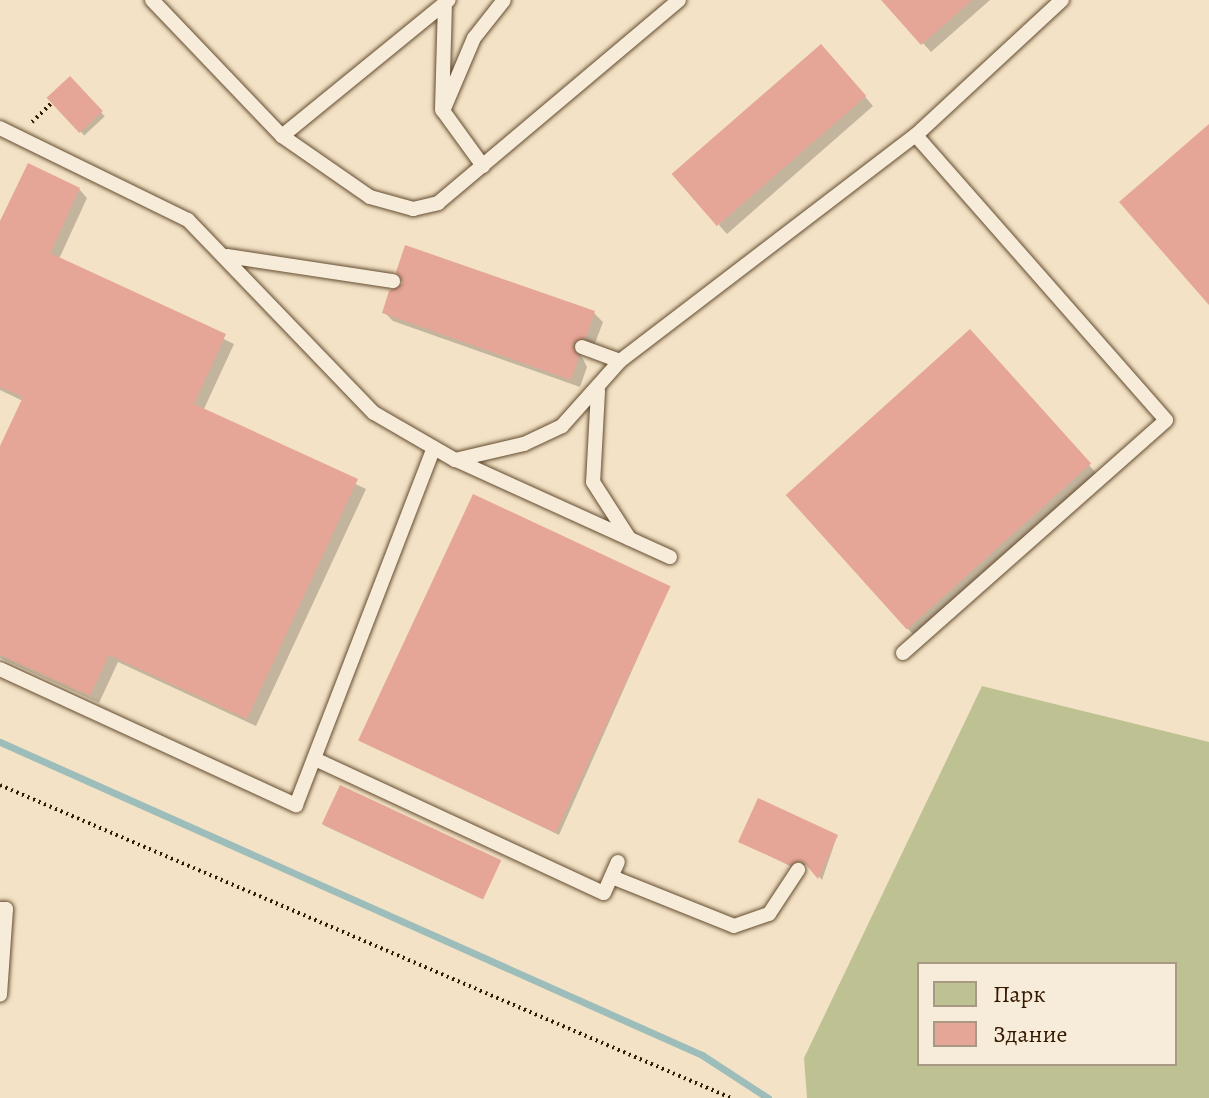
<!DOCTYPE html>
<meta charset="utf-8">
<style>
body{margin:0}
#map{position:relative;width:1209px;height:1098px;overflow:hidden;background:#f3e2c5;font-family:Alegreya,serif}
div>[style]{position:absolute}
.green>*{inset:0;background:#bec293}
.shadow>*{inset:0;background:#0003;transform-origin:0 0}
.stream>*{height:7px;margin:-3.5px;padding:0 3.5px;transform-origin:3.5px;border-radius:3.5px;background:#9dbdbb}
.building>*{inset:0;background:#e6a697;transform-origin:0 0}
.path>*{height:4px;margin-top:-2px;transform-origin:0;background:repeating-linear-gradient(90deg,#341a00 0 2px,transparent 0 6px)}
.roads{filter:drop-shadow(0 0 2px #644c31) drop-shadow(0 0 2px #644c31)}
.lane>*{height:14px;margin:-7px;padding:0 7px;transform-origin:7px;border-radius:7px;background:#f7ecd9}
span{translate:-50% -50%;white-space:nowrap;text-align:center;line-height:1.15;-webkit-text-stroke:6px #f7ecd9;paint-order:stroke}
.legend{position:absolute;left:917px;top:962px;width:260px;height:104px;box-sizing:border-box;background:#f7ecd9;border:2px solid #a99882;margin:0;padding:10px 14px;list-style:none;font-size:24px;color:#341a00}
.legend li{display:flex;align-items:center;gap:16px;height:40px}
.legend b{width:40px;border:2px solid #a99882}
</style>
<div id="map">
<div class="green">
<div style="clip-path:polygon(evenodd,982px 686px,1209px 742px,1209px 1098px,807px 1098px,804px 1058px,982px 686px,919px 964px,1175px 964px,1175px 1064px,919px 1064px,919px 964px)"></div>
</div>
<div class="shadow">
<div style="clip-path:polygon(884px 0,990px 0,931px 52px)"></div>
<div style="clip-path:polygon(829px 55px,873px 106px,727px 234px,719px 225px)"></div>
<div style="left:70px;top:79px;width:51px;height:28px;rotate:47deg"></div>
<div style="clip-path:polygon(79px 189px,87px 198px,59px 259px,234px 344px,203px 411px,366px 489px,256px 726px,118px 662px,99px 703px,0 658px,0 451px,23px 401px,0 390px,0 226px)"></div>
<div style="clip-path:polygon(405px 284px,594px 313px,603px 322px,594px 346px,580px 353px,587px 367px,580px 387px,393px 321px,384px 312px)"></div>
<div style="clip-path:polygon(978px 340px,1097px 474px,915px 636px,906px 627px)"></div>
<div style="clip-path:polygon(669px 587px,559px 835px,361px 740px)"></div>
<div style="left:341px;top:788px;width:175px;height:41px;rotate:25deg"></div>
<div style="clip-path:polygon(837px 836px,822px 880px,808px 864px,794px 868px,740px 841px)"></div>
</div>
<div class="stream">
<div style="left:0;top:742px;width:769px;rotate:24.03deg"></div>
<div style="left:702px;top:1055px;width:79px;rotate:33.1deg"></div>
</div>
<div class="building">
<div style="clip-path:polygon(881px 0,972px 0,921px 45px)"></div>
<div style="left:821px;top:44px;width:69px;height:198px;rotate:49deg"></div>
<div style="left:70px;top:76px;width:48px;height:32px;rotate:47deg"></div>
<div style="clip-path:polygon(1209px 124px,1209px 305px,1119px 202px)"></div>
<div style="clip-path:polygon(28px 163px,80px 188px,50px 253px,226px 334px,194px 404px,358px 479px,247px 719px,109px 655px,90px 696px,0 655px,0 446px,23px 397px,0 387px,0 221px)"></div>
<div style="clip-path:polygon(405px 245px,595px 311px,586px 338px,572px 344px,579px 357px,571px 380px,382px 313px,389px 291px,403px 283px,396px 272px)"></div>
<div style="left:970px;top:329px;width:181px;height:248px;rotate:48deg"></div>
<div style="left:473px;top:494px;width:218px;height:272px;rotate:25deg"></div>
<div style="left:340px;top:785px;width:178px;height:43px;rotate:25deg"></div>
<div style="clip-path:polygon(758px 798px,838px 835px,818px 879px,803px 861px,789px 865px,738px 842px)"></div>
</div>
<div class="path">
<div style="left:32px;top:122px;width:28px;rotate:-44deg"></div>
<div style="left:0;top:785px;width:795px;rotate:23.18deg"></div>
</div>
<div class="roads">
<div class="lane">
<div style="left:152px;top:0;width:188px;rotate:46.3deg"></div>
<div style="left:282px;top:136px;width:107px;rotate:34.7deg"></div>
<div style="left:370px;top:197px;width:45px;rotate:15.6deg"></div>
<div style="left:413px;top:209px;width:26px;rotate:-13deg"></div>
<div style="left:438px;top:203px;width:315px;rotate:-40.1deg"></div>
<div style="left:442px;top:110px;width:107px;rotate:-88.4deg"></div>
<div style="left:0;top:128px;width:209px;rotate:26.1deg"></div>
<div style="left:188px;top:220px;width:268px;rotate:46.1deg"></div>
<div style="left:374px;top:413px;width:94px;rotate:30.1deg"></div>
<div style="left:455px;top:460px;width:71px;rotate:-13.1deg"></div>
<div style="left:524px;top:444px;width:42px;rotate:-25.3deg"></div>
<div style="left:562px;top:426px;width:87px;rotate:-48.3deg"></div>
<div style="left:620px;top:361px;width:372px;rotate:-37.4deg"></div>
<div style="left:916px;top:135px;width:199px;rotate:-42.8deg"></div>
<div style="left:282px;top:136px;width:215px;rotate:-39.2deg"></div>
<div style="left:483px;top:166px;width:68px;rotate:-126deg"></div>
<div style="left:443px;top:111px;width:79px;rotate:-67deg"></div>
<div style="left:474px;top:38px;width:48px;rotate:-51.7deg"></div>
<div style="left:227px;top:256px;width:168px;rotate:8.6deg"></div>
<div style="left:582px;top:347px;width:40px;rotate:20.2deg"></div>
<div style="left:598px;top:391px;width:91px;rotate:93.1deg"></div>
<div style="left:593px;top:482px;width:67px;rotate:57.3deg"></div>
<div style="left:456px;top:460px;width:235px;rotate:24.4deg"></div>
<div style="left:903px;top:653px;width:351px;rotate:-41.5deg"></div>
<div style="left:1166px;top:420px;width:379px;rotate:-131.3deg"></div>
<div style="left:0;top:669px;width:326px;rotate:24.7deg"></div>
<div style="left:296px;top:805px;width:381px;rotate:-68.9deg"></div>
<div style="left:317px;top:760px;width:316px;rotate:24.9deg"></div>
<div style="left:604px;top:893px;width:34px;rotate:-66deg"></div>
<div style="left:612px;top:877px;width:131px;rotate:21.9deg"></div>
<div style="left:734px;top:926px;width:37px;rotate:-19deg"></div>
<div style="left:769px;top:914px;width:53px;rotate:-56.6deg"></div>
<div style="left:0;top:909px;width:6px"></div>
<div style="left:6px;top:909px;width:86px;rotate:94deg"></div>
</div>
</div>
<ul class="legend">
<li><b style="height:22px;background:#bec293"></b>Парк</li>
<li><b style="height:22px;background:#e6a697"></b>Здание</li>
</ul>
</div>
